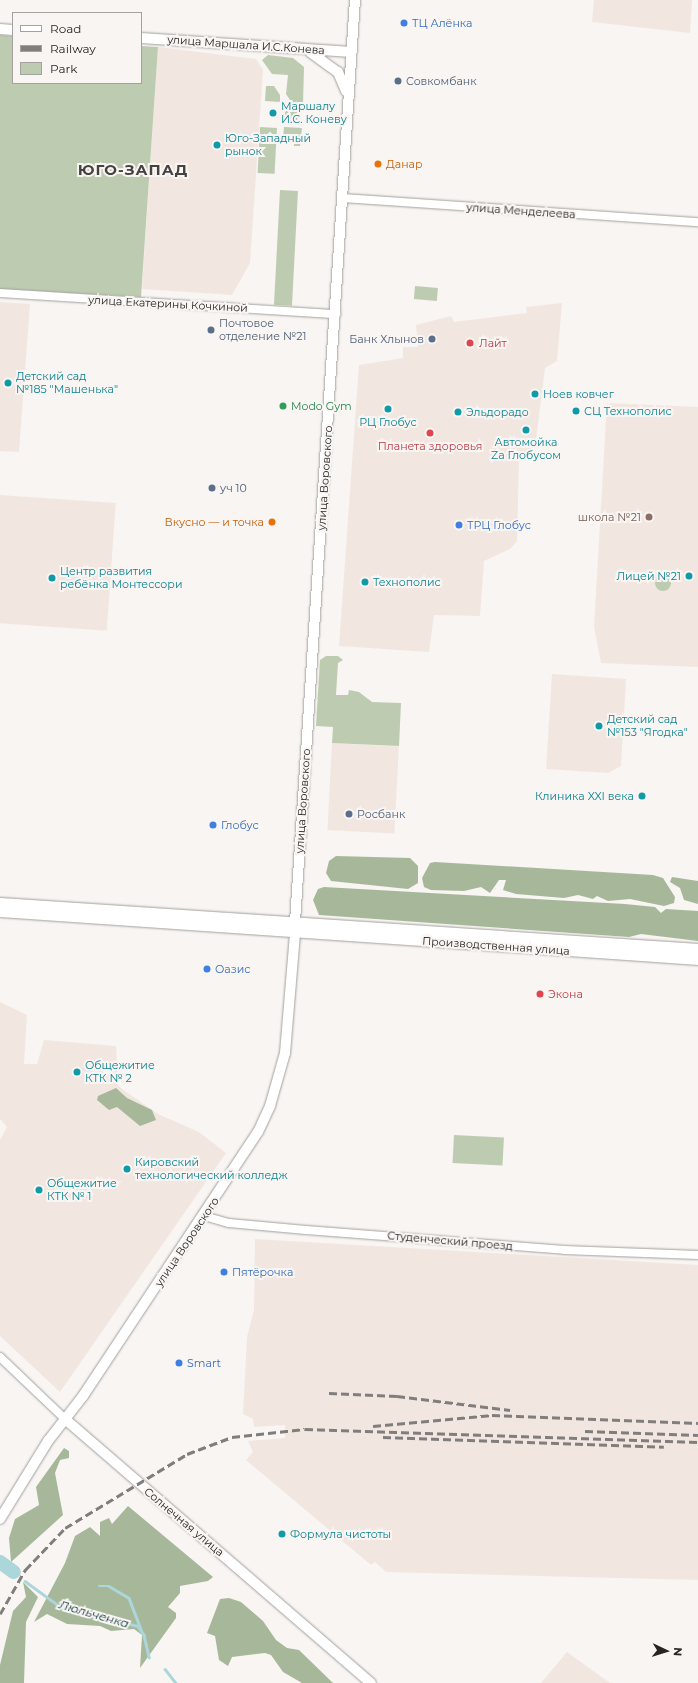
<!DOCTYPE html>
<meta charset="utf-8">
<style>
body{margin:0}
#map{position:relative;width:698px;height:1683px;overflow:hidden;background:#f8f5f3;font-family:Montserrat,sans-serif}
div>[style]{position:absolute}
.built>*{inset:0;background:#f1e7e0;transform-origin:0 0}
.green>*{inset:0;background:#bdccb1;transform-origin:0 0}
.round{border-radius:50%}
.forest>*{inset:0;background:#a7b89a}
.stream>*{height:2.5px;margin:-1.25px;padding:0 1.25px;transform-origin:1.25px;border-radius:1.25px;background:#abd6da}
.river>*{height:14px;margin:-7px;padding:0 7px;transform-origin:7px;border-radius:7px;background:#abd6da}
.roads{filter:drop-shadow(0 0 1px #a2a09d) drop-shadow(0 0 1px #a2a09d)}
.minor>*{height:8px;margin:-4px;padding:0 4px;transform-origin:4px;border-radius:4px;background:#fff}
.major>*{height:10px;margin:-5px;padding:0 5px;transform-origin:5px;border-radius:5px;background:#fff}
.highway>*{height:11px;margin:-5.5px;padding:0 5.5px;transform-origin:5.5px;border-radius:5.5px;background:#fff}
.rail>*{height:2.5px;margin-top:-1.25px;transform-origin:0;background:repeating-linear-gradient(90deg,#807e7d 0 8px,transparent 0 12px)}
.dots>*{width:11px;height:11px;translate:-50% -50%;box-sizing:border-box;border:2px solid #f8f5f3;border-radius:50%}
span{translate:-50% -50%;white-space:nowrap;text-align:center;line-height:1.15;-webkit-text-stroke:4px #f8f5f3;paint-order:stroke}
.shop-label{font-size:11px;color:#366cbe}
.left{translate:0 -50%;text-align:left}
.street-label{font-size:11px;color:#262524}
.service-label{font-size:11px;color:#4e5e75}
.right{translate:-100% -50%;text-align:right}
.culture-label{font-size:11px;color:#0d838f}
.food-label{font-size:11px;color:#c56008}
.health-label{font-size:11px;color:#be3a42}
.leisure-label{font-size:11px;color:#27864d}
.education-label{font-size:11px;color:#785e54}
.water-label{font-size:12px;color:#083337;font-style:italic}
.district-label{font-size:15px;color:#454241;font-weight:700;letter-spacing:1px}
.legend{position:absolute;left:12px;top:12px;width:130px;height:72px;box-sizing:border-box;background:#f8f5f3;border:1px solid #a4a2a0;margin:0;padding:5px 7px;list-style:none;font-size:12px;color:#262524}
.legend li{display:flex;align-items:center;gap:8px;height:20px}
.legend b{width:20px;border:1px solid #a4a2a0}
.north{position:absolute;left:646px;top:1631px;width:40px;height:40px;-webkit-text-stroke:3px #f8f5f3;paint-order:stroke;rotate:94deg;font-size:11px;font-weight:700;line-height:16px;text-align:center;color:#262524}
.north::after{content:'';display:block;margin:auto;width:14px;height:18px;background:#262524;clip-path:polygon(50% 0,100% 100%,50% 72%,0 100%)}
</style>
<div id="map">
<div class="built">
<div style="clip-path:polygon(594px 0,692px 0,690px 33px,592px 22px)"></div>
<div style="clip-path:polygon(158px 47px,256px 59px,263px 70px,250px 263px,232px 295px,142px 289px)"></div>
<div style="clip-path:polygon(0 302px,30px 304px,19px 452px,0 451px)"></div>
<div style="clip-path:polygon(562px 303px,557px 361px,545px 368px,536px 440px,526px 460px,519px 460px,517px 541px,510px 549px,484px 561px,480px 616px,434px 615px,429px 652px,339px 646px,359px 365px,403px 358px,403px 347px,418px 347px,416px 325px,451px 316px,454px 322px,527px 313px,526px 307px)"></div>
<div style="clip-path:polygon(607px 403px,698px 407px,698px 667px,601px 663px,594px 627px)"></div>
<div style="left:0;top:495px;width:116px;height:128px;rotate:4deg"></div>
<div style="clip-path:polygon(552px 674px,626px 679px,621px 766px,608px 773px,546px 769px)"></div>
<div style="left:332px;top:743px;width:67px;height:87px;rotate:3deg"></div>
<div style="clip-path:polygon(0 1002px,27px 1015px,24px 1064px,37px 1064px,44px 1040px,116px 1046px,118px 1086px,158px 1114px,199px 1132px,226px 1153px,60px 1392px,0 1336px,0 1140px,7px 1127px,0 1119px)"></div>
<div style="clip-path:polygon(255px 1239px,698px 1265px,698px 1580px,386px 1572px,375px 1562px,371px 1565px,246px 1460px,253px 1452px,248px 1441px,285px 1438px,285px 1425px,254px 1427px,253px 1419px,243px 1414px,247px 1337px,254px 1310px)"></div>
<div style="clip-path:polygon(567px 1652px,610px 1683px,541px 1683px)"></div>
</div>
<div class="green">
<div style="clip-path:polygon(0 35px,13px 36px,13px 83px,141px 83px,141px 46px,158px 47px,141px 297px,0 289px)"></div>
<div style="clip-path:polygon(268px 55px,293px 58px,304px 67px,303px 104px,292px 103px,286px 94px,288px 75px,272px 74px,262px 60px)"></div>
<div style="clip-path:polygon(266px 86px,274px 86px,280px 95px,280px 102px,265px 101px)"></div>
<div class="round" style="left:284px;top:109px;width:14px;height:14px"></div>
<div style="left:260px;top:127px;width:17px;height:46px;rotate:3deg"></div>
<div style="clip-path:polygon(284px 127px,302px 128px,300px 146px,294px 146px,294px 139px,283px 139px)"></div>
<div style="left:280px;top:190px;width:18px;height:115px;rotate:3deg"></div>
<div style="left:415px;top:286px;width:23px;height:13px;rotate:5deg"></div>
<div class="round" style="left:655px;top:575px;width:16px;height:16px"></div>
<div style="clip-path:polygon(326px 656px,338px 656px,343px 660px,338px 663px,336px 695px,348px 695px,349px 690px,359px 692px,372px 702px,401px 703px,399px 746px,332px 743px,333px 727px,316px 726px,320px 660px)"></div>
<div style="left:454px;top:1135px;width:50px;height:28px;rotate:3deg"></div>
</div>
<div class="forest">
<div style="clip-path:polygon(336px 856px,410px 858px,418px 866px,418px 883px,408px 889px,331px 881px,326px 873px,329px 861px)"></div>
<div style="clip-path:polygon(435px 862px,653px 875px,663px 878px,675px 897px,674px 903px,664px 906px,630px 899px,608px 901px,597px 896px,593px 899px,578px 895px,564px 898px,516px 894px,503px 890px,506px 880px,499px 880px,490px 893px,481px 887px,464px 891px,431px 890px,424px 887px,422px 878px,430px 863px)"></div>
<div style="clip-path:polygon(672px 877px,698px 881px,698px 904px,684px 900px,680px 888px,670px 882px)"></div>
<div style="clip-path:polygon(324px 887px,625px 904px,655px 907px,661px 913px,666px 909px,698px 911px,698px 941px,641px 934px,629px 937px,319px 915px,313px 900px,318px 889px)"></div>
<div style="clip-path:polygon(116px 1088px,127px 1098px,152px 1110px,156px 1120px,140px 1126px,117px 1107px,109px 1110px,97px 1100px,98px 1096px)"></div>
<div style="clip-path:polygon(64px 1448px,69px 1451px,69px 1458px,60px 1460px,55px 1473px,63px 1515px,11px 1562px,9px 1538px,15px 1519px,39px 1505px,36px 1487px)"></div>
<div style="clip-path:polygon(128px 1506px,213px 1577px,208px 1581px,180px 1586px,180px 1593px,168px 1607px,176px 1613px,176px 1618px,140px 1668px,142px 1635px,134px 1629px,111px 1631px,100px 1626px,67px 1624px,47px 1614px,34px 1622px,65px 1563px,75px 1536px,90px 1527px,100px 1536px,100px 1522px,109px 1518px,112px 1524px)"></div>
<div style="clip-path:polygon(23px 1582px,38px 1597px,26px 1622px,24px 1683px,0 1683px,0 1665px,13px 1611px,26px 1597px)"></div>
<div style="clip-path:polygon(229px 1598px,241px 1602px,263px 1621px,276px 1640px,287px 1648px,299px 1650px,333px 1683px,302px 1683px,283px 1672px,271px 1655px,265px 1653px,232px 1657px,228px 1666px,219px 1660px,215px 1636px,207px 1633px,220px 1599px)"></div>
</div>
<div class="stream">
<div style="left:25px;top:1581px;width:46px;rotate:36.1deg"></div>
<div style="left:62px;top:1608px;width:78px;rotate:13.3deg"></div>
<div style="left:138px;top:1626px;width:11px;rotate:56deg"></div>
<div style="left:144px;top:1635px;width:23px;rotate:77deg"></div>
<div style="left:99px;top:1586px;width:10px"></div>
<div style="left:109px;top:1586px;width:23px;rotate:31deg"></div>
<div style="left:129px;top:1598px;width:34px;rotate:69deg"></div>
<div style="left:165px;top:1669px;width:18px;rotate:52deg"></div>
</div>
<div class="river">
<div style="left:0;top:1562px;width:17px;rotate:36deg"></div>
</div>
<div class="roads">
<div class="minor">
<div style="left:343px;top:198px;width:356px;rotate:3.9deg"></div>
<div style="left:0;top:293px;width:337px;rotate:3.6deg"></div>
<div style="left:204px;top:1216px;width:26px;rotate:16deg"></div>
<div style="left:229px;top:1223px;width:77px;rotate:5.2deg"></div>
<div style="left:306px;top:1230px;width:259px;rotate:4.4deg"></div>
<div style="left:564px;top:1250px;width:134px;rotate:2.1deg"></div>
<div style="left:0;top:1357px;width:90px;rotate:43.6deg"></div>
</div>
<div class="major">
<div style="left:0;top:29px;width:13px;rotate:4deg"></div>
<div style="left:141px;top:38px;width:211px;rotate:3.8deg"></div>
<div style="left:310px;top:52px;width:34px;rotate:36deg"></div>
<div style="left:338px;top:72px;width:21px;rotate:67deg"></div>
<div style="left:295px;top:922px;width:924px;rotate:-86.28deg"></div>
<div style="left:65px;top:1419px;width:404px;rotate:40.8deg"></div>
<div style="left:0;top:1519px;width:92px;rotate:-58.4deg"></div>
<div style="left:48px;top:1441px;width:57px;rotate:-52.1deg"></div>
<div style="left:83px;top:1396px;width:317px;rotate:-56.5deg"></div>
<div style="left:258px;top:1132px;width:29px;rotate:-65deg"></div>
<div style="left:270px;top:1106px;width:55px;rotate:-74.2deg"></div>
<div style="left:285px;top:1053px;width:120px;rotate:-85.2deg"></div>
</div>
<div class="highway">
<div style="left:0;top:903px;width:700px;rotate:3.77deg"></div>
<div style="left:0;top:911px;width:700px;rotate:3.93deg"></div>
</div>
</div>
<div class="rail">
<div style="left:329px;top:1393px;width:68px;rotate:2.5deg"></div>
<div style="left:397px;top:1396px;width:114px;rotate:7.1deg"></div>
<div style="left:373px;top:1426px;width:120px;rotate:-5.3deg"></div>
<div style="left:492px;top:1415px;width:206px;rotate:2.2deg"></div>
<div style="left:585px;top:1431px;width:113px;rotate:2deg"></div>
<div style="left:383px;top:1437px;width:281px;rotate:2deg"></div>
<div style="left:0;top:1614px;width:51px;rotate:-60.4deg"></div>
<div style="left:25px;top:1570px;width:58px;rotate:-46.4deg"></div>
<div style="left:65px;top:1528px;width:143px;rotate:-31.2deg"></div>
<div style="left:187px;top:1454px;width:48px;rotate:-20.7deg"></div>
<div style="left:232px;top:1437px;width:73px;rotate:-6.3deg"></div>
<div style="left:305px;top:1429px;width:393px;rotate:1.9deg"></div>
</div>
<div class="dots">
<div style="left:404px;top:23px;background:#3f7fe0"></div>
<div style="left:398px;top:81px;background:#5c6f8a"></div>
<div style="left:273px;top:113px;background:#0f9aa8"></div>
<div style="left:217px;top:145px;background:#0f9aa8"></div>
<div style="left:378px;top:164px;background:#e8710a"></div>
<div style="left:211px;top:330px;background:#5c6f8a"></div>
<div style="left:432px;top:339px;background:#5c6f8a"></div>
<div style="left:470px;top:343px;background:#e0444e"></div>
<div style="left:8px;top:383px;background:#0f9aa8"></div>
<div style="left:535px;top:394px;background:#0f9aa8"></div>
<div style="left:283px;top:406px;background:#2e9e5b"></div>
<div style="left:388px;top:409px;background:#0f9aa8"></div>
<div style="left:576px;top:411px;background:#0f9aa8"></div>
<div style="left:458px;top:412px;background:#0f9aa8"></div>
<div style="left:526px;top:430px;background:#0f9aa8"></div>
<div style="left:430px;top:433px;background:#e0444e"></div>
<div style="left:212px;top:488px;background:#5c6f8a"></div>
<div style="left:649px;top:517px;background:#8d6e63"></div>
<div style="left:272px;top:522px;background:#e8710a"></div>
<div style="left:459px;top:525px;background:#3f7fe0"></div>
<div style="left:689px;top:576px;background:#0f9aa8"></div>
<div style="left:52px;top:578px;background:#0f9aa8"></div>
<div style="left:365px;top:582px;background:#0f9aa8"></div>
<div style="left:599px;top:726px;background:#0f9aa8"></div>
<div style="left:642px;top:796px;background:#0f9aa8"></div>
<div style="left:349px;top:814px;background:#5c6f8a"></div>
<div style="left:213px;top:825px;background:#3f7fe0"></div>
<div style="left:207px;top:969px;background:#3f7fe0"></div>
<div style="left:540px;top:994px;background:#e0444e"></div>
<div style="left:77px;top:1072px;background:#0f9aa8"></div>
<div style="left:127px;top:1169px;background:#0f9aa8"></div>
<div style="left:39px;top:1190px;background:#0f9aa8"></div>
<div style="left:224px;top:1272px;background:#3f7fe0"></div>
<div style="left:179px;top:1363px;background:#3f7fe0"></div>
<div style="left:282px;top:1534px;background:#0f9aa8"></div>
</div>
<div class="shop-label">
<span class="left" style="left:412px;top:23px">ТЦ Алёнка</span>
<span class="left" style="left:467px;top:525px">ТРЦ Глобус</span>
<span class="left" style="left:221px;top:825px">Глобус</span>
<span class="left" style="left:215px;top:969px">Оазис</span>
<span class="left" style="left:232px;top:1272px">Пятёрочка</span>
<span class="left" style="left:187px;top:1363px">Smart</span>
</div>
<div class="street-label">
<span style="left:246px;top:45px;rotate:4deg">улица Маршала И.С.Конева</span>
<span style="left:521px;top:211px;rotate:4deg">улица Менделеева</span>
<span style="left:168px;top:304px;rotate:3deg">улица Екатерины Кочкиной</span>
<span style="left:325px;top:478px;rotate:-86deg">улица Воровского</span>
<span style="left:303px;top:801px;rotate:-86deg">улица Воровского</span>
<span style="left:496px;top:946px;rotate:4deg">Производственная улица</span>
<span style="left:450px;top:1241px;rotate:5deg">Студенческий проезд</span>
<span style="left:187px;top:1242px;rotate:-56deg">улица Воровского</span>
<span style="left:184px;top:1522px;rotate:40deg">Солнечная улица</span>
</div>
<div class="service-label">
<span class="left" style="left:406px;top:81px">Совкомбанк</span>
<span class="left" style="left:219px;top:330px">Почтовое<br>отделение №21</span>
<span class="right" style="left:424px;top:339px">Банк Хлынов</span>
<span class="left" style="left:220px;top:488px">уч 10</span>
<span class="left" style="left:357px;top:814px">Росбанк</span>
</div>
<div class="culture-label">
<span class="left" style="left:281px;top:113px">Маршалу<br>И.С. Коневу</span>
<span class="left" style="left:225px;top:145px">Юго-Западный<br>рынок</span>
<span class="left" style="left:16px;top:383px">Детский сад<br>№185 "Машенька"</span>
<span class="left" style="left:543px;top:394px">Ноев ковчег</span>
<span class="left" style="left:584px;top:411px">СЦ Технополис</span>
<span class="left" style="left:466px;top:412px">Эльдорадо</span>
<span style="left:388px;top:422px">РЦ Глобус</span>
<span style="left:526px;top:449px">Автомойка<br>Za Глобусом</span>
<span class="left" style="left:60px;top:578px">Центр развития<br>ребёнка Монтессори</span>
<span class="right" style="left:681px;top:576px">Лицей №21</span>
<span class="left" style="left:373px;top:582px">Технополис</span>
<span class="left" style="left:607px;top:726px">Детский сад<br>№153 "Ягодка"</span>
<span class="right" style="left:634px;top:796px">Клиника XXI века</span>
<span class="left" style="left:85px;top:1072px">Общежитие<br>КТК № 2</span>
<span class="left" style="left:135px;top:1169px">Кировский<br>технологический колледж</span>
<span class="left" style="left:47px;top:1190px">Общежитие<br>КТК № 1</span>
<span class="left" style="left:290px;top:1534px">Формула чистоты</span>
</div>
<div class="food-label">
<span class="left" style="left:386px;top:164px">Данар</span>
<span class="right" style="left:264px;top:522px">Вкусно — и точка</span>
</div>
<div class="health-label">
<span class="left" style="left:479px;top:343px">Лайт</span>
<span style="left:430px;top:446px">Планета здоровья</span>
<span class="left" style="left:548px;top:994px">Экона</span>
</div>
<div class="leisure-label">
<span class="left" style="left:291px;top:406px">Modo Gym</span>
</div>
<div class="education-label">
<span class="right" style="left:641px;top:517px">школа №21</span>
</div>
<div class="water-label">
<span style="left:94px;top:1614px;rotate:16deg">Люльченка</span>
</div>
<div class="district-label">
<span style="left:133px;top:170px">ЮГО-ЗАПАД</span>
</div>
<ul class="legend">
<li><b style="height:5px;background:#fff"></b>Road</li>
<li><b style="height:5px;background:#807e7d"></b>Railway</li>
<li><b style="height:11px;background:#bdccb1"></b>Park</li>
</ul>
<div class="north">N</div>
</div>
